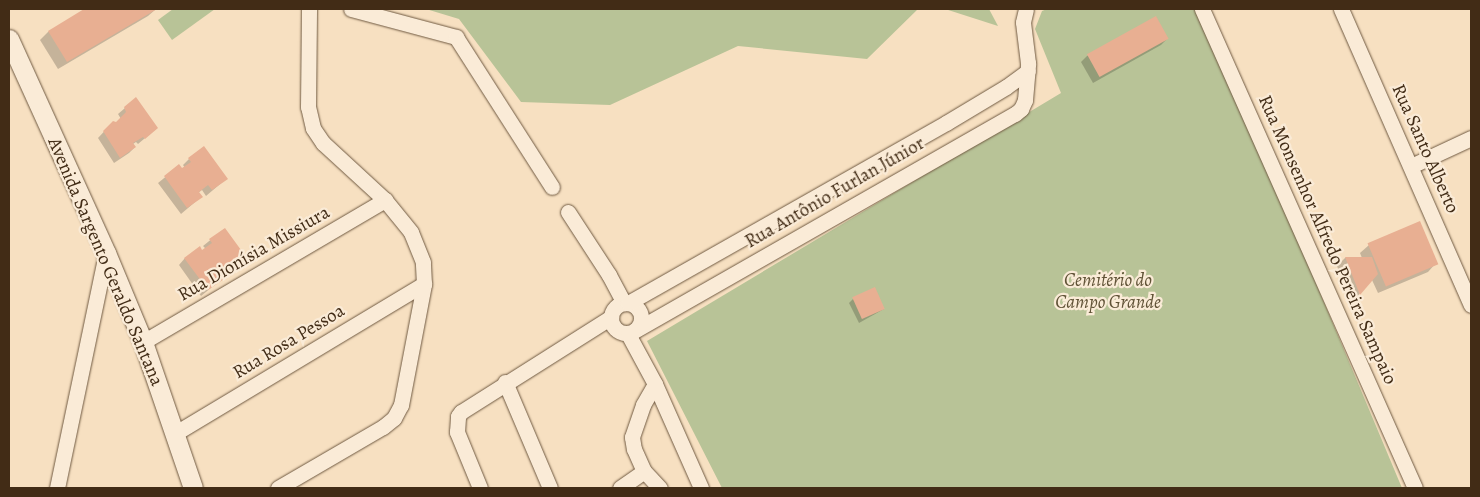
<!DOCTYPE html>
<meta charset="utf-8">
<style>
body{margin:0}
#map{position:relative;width:1480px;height:497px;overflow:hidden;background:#f7e0c1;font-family:Alegreya,serif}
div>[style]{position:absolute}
.green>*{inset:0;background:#b8c397}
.shadow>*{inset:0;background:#0003}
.building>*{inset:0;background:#e8af92;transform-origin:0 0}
.roads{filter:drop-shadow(0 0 1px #6f5941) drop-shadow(0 0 1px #6f5941)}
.minor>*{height:15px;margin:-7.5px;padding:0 7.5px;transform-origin:7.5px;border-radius:7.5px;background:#faebd7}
.minor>.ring{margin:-7.5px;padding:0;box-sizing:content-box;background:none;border:15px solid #faebd7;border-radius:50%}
.tertiary>*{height:19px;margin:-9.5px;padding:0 9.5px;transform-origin:9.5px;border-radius:9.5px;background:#faebd7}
span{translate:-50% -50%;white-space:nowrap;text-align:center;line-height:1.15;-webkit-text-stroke:4.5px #faebd7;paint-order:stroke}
.street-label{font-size:19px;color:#422c16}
.park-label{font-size:19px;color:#605236;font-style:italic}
.frame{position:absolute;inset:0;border:10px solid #422c16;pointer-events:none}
</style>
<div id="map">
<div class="green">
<div style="clip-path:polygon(173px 9px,215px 9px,172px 40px,158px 20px)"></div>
<div style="clip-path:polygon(426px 9px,918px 9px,867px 59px,738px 46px,610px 105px,521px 102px,459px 19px)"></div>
<div style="clip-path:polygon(945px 9px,989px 9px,998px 26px)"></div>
<div style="clip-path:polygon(1047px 9px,1201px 9px,1402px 488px,722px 488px,647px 341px,1061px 93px,1035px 29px,1042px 11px)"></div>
</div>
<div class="shadow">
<div style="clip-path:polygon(87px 9px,156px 9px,148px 16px,58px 69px,40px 40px,48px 32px)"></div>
<div style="clip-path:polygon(1156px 17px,1167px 39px,1161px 45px,1093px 83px,1081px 62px,1087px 56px)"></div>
<div style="clip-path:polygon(125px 108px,157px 128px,138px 144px,136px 142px,133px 144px,135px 147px,129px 153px,114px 163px,98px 138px,113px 122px,116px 124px,121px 119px,118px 114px)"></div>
<div style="clip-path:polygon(189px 159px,226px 179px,206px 196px,202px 190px,198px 193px,201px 197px,181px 214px,158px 183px,179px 166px,182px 170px,185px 168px,183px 165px)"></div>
<div style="clip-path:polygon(224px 229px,241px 267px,226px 277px,222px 272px,219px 274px,222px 279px,201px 296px,179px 265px,185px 258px,206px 249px,203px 246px)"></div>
<div style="clip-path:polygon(1369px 245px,1436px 263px,1428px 272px,1378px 293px,1372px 280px,1352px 302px,1337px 266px,1345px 258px,1362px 258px,1360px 253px)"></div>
<div style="clip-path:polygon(853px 299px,884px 309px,859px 323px,849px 303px)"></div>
</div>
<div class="building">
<div style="clip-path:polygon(84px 9px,157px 9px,67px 62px,48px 31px)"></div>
<div style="left:1156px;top:16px;width:26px;height:79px;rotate:61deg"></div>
<div style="clip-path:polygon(136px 97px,158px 128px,145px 139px,143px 137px,133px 143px,136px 147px,120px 158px,103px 131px,113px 121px,116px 122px,126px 112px,124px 107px)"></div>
<div style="clip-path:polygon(204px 146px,228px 179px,212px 190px,208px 185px,199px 192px,203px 197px,187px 208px,164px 176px,179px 164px,182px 168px,191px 162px,188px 158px)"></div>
<div style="left:1420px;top:221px;width:47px;height:57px;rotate:67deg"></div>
<div style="clip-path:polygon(225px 228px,249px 261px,233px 272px,229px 267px,220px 274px,224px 279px,208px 290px,184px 258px,200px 246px,202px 250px,212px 243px,209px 239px)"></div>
<div style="clip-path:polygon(1345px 257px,1372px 257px,1378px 274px,1360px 295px)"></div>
<div style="left:875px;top:287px;width:24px;height:25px;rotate:66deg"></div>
</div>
<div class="roads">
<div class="minor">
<div style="left:351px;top:9px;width:109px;rotate:14.9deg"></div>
<div style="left:456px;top:37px;width:178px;rotate:57.4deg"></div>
<div style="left:1202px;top:9px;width:524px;rotate:66.03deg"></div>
<div style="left:1341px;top:9px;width:323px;rotate:66.3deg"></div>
<div style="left:1411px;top:166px;width:66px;rotate:-25deg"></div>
<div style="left:568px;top:212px;width:75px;rotate:56.9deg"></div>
<div style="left:609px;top:275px;width:32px;rotate:62deg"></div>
<div class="ring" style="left:611px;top:303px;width:15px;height:15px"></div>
<div style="left:628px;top:303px;width:365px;rotate:-29.5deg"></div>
<div style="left:946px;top:123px;width:70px;rotate:-31deg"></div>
<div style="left:1006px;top:87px;width:27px;rotate:-36deg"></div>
<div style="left:634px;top:331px;width:438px;rotate:-29.7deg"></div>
<div style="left:1015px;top:114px;width:8px;rotate:-40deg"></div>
<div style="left:1021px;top:109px;width:10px;rotate:-66deg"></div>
<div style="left:1025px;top:100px;width:37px;rotate:-85deg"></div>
<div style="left:1028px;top:63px;width:41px;rotate:-97deg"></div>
<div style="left:1023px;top:22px;width:13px;rotate:-77deg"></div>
<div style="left:628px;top:334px;width:57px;rotate:61.6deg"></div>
<div style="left:655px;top:384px;width:114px;rotate:66.1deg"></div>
<div style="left:143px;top:342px;width:281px;rotate:-30.4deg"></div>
<div style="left:505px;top:382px;width:115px;rotate:67deg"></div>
<div style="left:655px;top:384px;width:24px;rotate:120deg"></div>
<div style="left:643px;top:405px;width:34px;rotate:109deg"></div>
<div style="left:632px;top:437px;width:12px;rotate:81deg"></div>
<div style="left:634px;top:449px;width:24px;rotate:66deg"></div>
<div style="left:644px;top:471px;width:23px;rotate:47deg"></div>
<div style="left:174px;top:434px;width:292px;rotate:-31deg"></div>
<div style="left:57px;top:488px;width:240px;rotate:-78.2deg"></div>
<div style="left:278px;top:488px;width:121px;rotate:-30.2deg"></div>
<div style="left:383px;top:427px;width:14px;rotate:-39deg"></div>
<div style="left:394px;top:418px;width:15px;rotate:-62deg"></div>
<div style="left:401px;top:405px;width:123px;rotate:-79.2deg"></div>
<div style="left:424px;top:284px;width:22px;rotate:-93deg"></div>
<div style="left:423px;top:262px;width:32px;rotate:-112deg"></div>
<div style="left:411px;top:232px;width:41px;rotate:-129.1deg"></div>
<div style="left:385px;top:200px;width:84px;rotate:-137.4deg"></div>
<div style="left:323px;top:143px;width:18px;rotate:-124deg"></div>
<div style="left:313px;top:128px;width:22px;rotate:-103deg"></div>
<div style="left:308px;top:107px;width:98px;rotate:-89.4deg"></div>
<div style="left:480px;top:488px;width:61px;rotate:-112.3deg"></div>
<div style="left:457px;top:432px;width:16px;rotate:-86deg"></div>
<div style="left:458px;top:416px;width:5px;rotate:-53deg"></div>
<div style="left:461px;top:412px;width:178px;rotate:-32.3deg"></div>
<div style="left:620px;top:488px;width:29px;rotate:-35deg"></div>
</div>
<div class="tertiary">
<div style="left:9px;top:39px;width:235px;rotate:65.6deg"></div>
<div style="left:106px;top:253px;width:96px;rotate:67.4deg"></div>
<div style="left:143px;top:342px;width:154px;rotate:71.1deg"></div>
</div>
</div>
<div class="street-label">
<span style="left:1425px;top:149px;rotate:66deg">Rua Santo Alberto</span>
<span style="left:835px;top:193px;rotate:-30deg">Rua Antônio Furlan Júnior</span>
<span style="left:1327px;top:240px;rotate:66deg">Rua Monsenhor Alfredo Pereira Sampaio</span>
<span style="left:254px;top:254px;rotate:-30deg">Rua Dionísia Missiura</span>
<span style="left:105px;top:262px;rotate:67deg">Avenida Sargento Geraldo Santana</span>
<span style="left:289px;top:342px;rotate:-31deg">Rua Rosa Pessoa</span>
</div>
<div class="park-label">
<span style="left:1108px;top:292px">Cemitério do<br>Campo Grande</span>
</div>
<div class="frame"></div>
</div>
